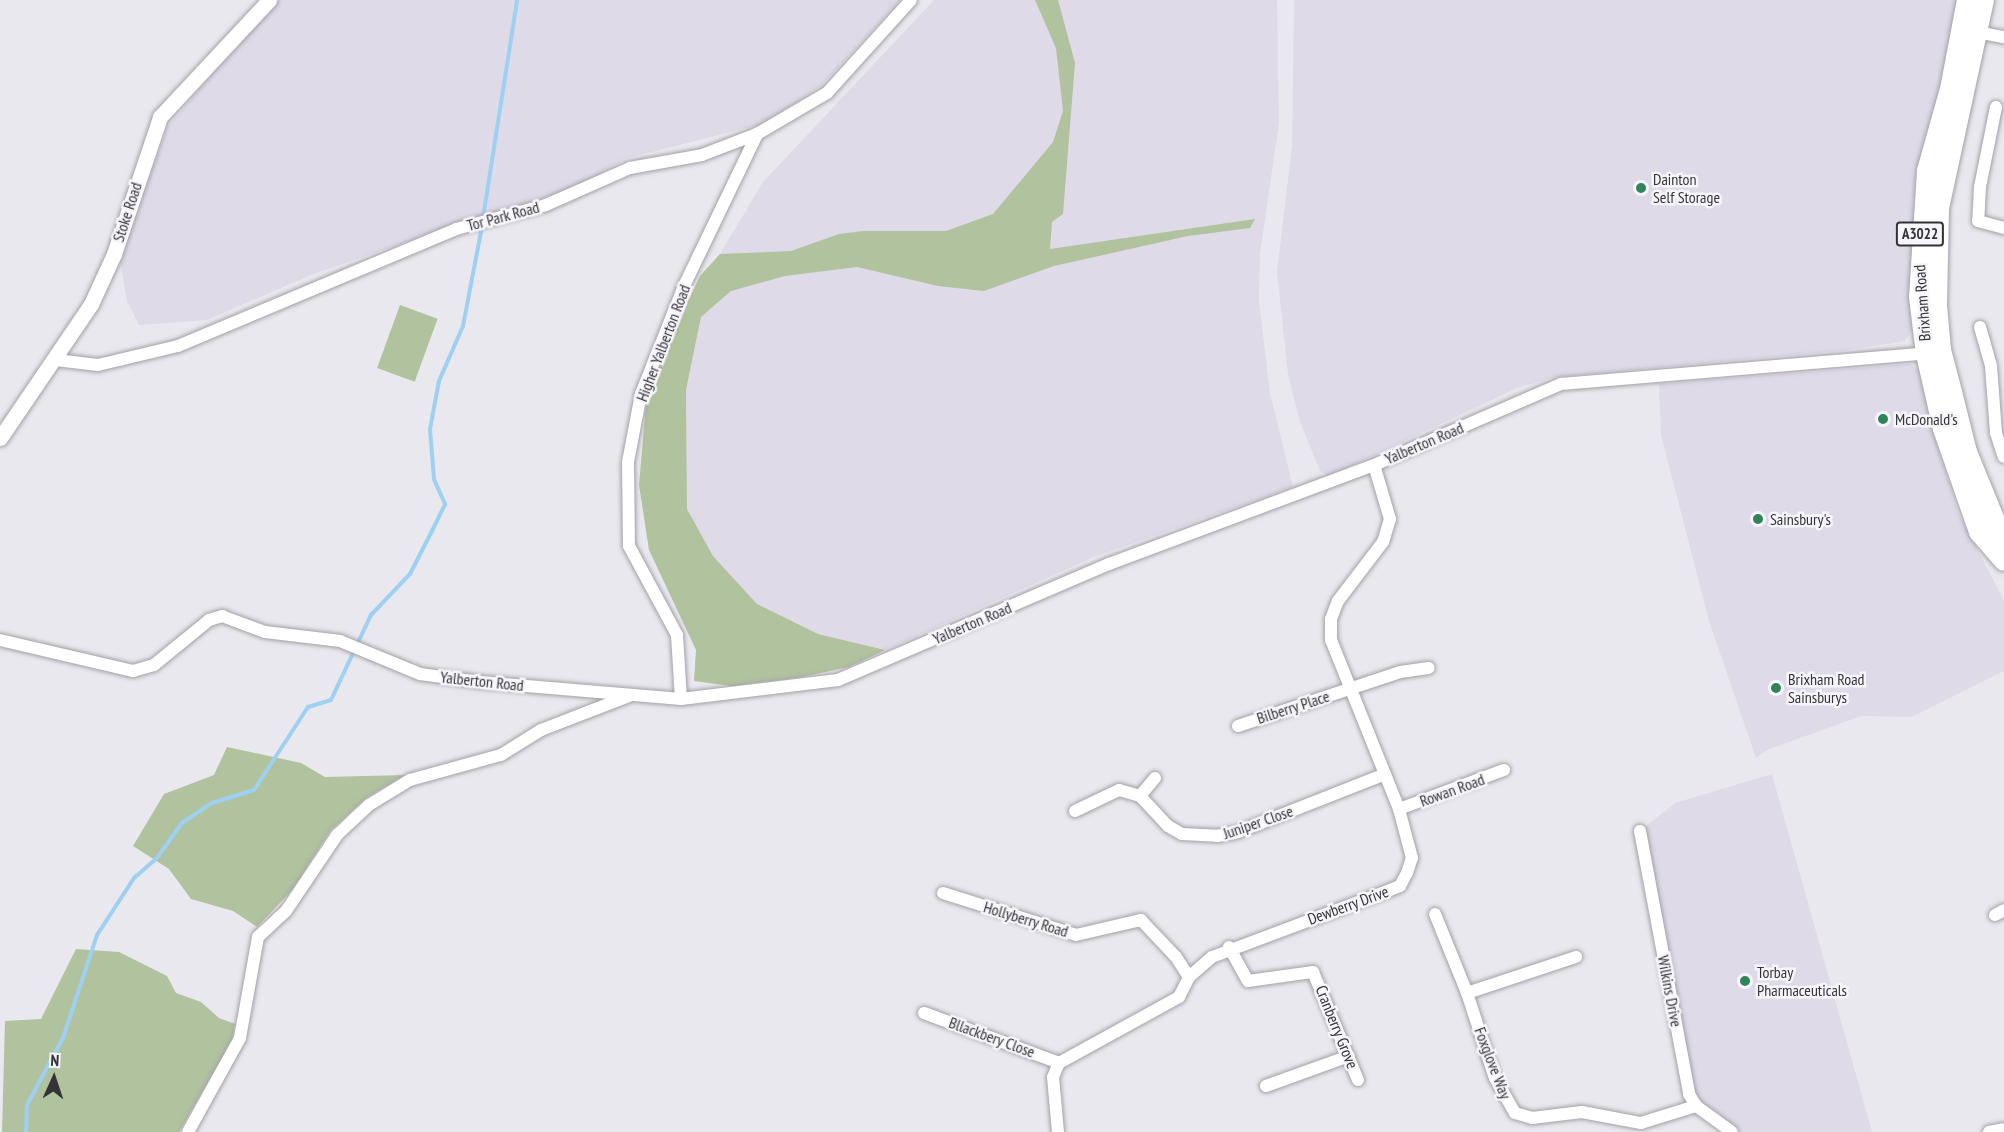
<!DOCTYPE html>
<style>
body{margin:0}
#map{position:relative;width:2004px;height:1132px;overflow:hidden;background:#eae8ef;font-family:"PT Sans Narrow",sans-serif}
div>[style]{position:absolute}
.built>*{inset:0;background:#dedae8}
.green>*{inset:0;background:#b1c29e;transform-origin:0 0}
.stream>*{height:4px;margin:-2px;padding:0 2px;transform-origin:2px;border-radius:2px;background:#9ed0f2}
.roads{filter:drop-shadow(0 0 2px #a2a1a7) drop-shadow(0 0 2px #a2a1a7)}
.minor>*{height:12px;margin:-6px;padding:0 6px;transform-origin:6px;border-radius:6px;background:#fff}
.tertiary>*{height:15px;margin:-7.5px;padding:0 7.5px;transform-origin:7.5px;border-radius:7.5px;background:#fff}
.primary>*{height:20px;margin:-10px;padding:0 10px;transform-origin:10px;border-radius:10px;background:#fff}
.dots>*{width:16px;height:16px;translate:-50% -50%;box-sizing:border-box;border:3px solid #f7f5fc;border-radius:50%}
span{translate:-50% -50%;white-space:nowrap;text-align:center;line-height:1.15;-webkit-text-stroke:5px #f7f5fc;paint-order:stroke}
.shield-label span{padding:2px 4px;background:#f7f5fc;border:2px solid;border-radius:4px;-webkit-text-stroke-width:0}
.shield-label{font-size:15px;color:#343335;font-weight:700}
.poi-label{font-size:16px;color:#343335}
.left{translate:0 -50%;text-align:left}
.street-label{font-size:16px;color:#343335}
.north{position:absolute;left:24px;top:1048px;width:60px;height:60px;-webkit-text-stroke:4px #f7f5fc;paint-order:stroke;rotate:3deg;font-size:16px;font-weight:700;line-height:24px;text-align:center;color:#343335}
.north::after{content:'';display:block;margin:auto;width:21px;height:27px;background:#343335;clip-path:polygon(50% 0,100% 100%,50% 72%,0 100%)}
</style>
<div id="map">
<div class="built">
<div style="clip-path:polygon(273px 0,900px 0,823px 84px,766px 123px,624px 159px,578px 187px,469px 220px,311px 275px,207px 320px,139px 325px,127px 301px,119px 255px,168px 127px)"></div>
<div style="clip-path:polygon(934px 0,1277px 0,1279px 123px,1260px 254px,1259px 301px,1270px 393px,1293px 487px,1094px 557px,885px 650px,818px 634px,778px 616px,757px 604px,713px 556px,687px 509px,686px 390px,701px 317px,731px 291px,720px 254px,763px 182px)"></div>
<div style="clip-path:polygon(1294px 0,1957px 0,1912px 296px,1913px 329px,1905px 341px,1848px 350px,1555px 377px,1517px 388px,1330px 476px,1320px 471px,1300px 422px,1288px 374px,1277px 272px,1292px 146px)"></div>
<div style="clip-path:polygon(1910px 364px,1924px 373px,1933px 431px,1959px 515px,2004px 600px,2004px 671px,1912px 717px,1861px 716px,1767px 750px,1756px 758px,1709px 621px,1661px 435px,1659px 384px)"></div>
<div style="clip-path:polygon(1772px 774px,1872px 1132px,1732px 1132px,1696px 1106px,1640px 831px,1675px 803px)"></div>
</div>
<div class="green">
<div style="clip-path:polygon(1035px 0,1058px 0,1075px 63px,1063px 214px,1052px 222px,1050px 249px,1255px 219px,1250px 228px,1188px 236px,1054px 266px,984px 291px,938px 286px,857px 267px,785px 276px,731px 291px,701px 317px,686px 390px,687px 509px,713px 556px,757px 604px,818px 634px,885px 650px,849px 667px,797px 678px,731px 686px,694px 681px,696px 650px,649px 550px,639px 485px,646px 404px,666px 348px,700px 276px,720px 254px,791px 251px,839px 234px,863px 231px,946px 231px,993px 214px,1053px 142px,1063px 111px,1056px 48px)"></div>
<div style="left:400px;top:305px;width:40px;height:67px;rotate:20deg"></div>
<div style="clip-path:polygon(227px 747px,301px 763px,325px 777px,405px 775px,366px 798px,330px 831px,293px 889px,257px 927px,233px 911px,191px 899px,169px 869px,133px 846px,164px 794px,214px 775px)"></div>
<div style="clip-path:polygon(76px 949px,119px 952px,167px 976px,176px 993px,201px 1002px,219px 1018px,235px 1024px,232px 1040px,179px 1132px,2px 1132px,5px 1021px,41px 1019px)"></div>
</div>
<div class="stream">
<div style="left:483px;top:218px;width:221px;rotate:-81.1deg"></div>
<div style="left:26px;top:1132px;width:27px;rotate:-88deg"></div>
<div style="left:27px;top:1105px;width:76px;rotate:-61.8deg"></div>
<div style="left:63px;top:1038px;width:108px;rotate:-71.7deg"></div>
<div style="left:97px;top:935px;width:68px;rotate:-57deg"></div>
<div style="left:134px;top:878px;width:30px;rotate:-41deg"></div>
<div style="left:157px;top:858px;width:43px;rotate:-54.5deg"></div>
<div style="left:182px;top:823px;width:36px;rotate:-34deg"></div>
<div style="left:212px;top:803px;width:44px;rotate:-17.2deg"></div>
<div style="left:254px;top:790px;width:99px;rotate:-57deg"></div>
<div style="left:308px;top:707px;width:24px;rotate:-17deg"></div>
<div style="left:331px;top:700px;width:94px;rotate:-64.8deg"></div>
<div style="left:371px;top:615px;width:57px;rotate:-46.4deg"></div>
<div style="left:410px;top:574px;width:48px;rotate:-62.9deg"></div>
<div style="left:432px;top:531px;width:30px;rotate:-64deg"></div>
<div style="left:445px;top:504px;width:27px;rotate:-114deg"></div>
<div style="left:434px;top:479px;width:50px;rotate:-94.6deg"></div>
<div style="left:430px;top:429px;width:49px;rotate:-79.4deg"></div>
<div style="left:439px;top:381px;width:60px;rotate:-66.4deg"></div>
<div style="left:463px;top:326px;width:102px;rotate:-79.2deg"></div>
</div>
<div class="roads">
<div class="minor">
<div style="left:1972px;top:31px;width:33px;rotate:11deg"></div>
<div style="left:1996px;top:107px;width:82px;rotate:101.3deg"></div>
<div style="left:1980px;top:187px;width:34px;rotate:93deg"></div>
<div style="left:1978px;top:221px;width:27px;rotate:15deg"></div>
<div style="left:1980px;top:327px;width:41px;rotate:74.2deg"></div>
<div style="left:1991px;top:366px;width:67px;rotate:85.7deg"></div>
<div style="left:1996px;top:433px;width:25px;rotate:72deg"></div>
<div style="left:56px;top:360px;width:42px;rotate:6.8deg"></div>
<div style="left:98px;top:365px;width:82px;rotate:-13.4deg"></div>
<div style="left:178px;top:346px;width:302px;rotate:-22.8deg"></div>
<div style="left:456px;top:229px;width:93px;rotate:-14.9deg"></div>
<div style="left:546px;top:205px;width:92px;rotate:-23.8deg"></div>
<div style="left:630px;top:168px;width:73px;rotate:-10.2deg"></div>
<div style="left:702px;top:155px;width:59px;rotate:-20.9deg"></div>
<div style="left:757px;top:134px;width:81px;rotate:-30.4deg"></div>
<div style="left:827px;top:93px;width:125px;rotate:-47.9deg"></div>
<div style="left:0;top:640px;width:137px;rotate:13.1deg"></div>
<div style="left:133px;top:671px;width:22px;rotate:-16deg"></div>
<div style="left:154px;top:665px;width:71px;rotate:-39.3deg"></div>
<div style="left:209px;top:620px;width:14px;rotate:-17deg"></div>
<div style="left:222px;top:616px;width:46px;rotate:20.4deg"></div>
<div style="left:265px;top:632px;width:76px;rotate:6.8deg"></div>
<div style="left:340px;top:641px;width:87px;rotate:22.4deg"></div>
<div style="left:420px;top:674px;width:60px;rotate:7.7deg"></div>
<div style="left:479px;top:682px;width:203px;rotate:4.8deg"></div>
<div style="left:681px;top:699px;width:158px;rotate:-6.9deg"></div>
<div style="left:838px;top:680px;width:295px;rotate:-23.2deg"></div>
<div style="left:1109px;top:564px;width:283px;rotate:-20.5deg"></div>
<div style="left:1374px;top:465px;width:204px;rotate:-23.4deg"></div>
<div style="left:1561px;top:384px;width:371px;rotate:-4.8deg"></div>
<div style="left:681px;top:699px;width:64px;rotate:-93.6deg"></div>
<div style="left:677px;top:635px;width:101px;rotate:-118.3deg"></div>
<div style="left:629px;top:546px;width:84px;rotate:-90.7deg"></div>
<div style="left:628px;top:462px;width:69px;rotate:-79.2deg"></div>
<div style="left:641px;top:394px;width:116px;rotate:-68.3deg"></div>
<div style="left:684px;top:286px;width:169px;rotate:-64.3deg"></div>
<div style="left:1238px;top:726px;width:171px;rotate:-18.4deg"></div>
<div style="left:1400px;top:672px;width:29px;rotate:-8deg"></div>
<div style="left:1155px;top:778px;width:23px;rotate:130deg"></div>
<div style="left:1140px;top:796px;width:41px;rotate:47deg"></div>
<div style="left:1168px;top:826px;width:16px;rotate:30deg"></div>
<div style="left:1182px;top:834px;width:35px;rotate:3deg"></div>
<div style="left:1217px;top:836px;width:21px;rotate:-11deg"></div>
<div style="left:1238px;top:832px;width:158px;rotate:-21.5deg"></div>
<div style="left:1399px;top:809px;width:112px;rotate:-20.4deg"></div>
<div style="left:1075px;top:811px;width:49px;rotate:-25.5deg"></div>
<div style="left:1119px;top:790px;width:22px;rotate:16deg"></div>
<div style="left:1640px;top:831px;width:268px;rotate:79.4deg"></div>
<div style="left:1689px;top:1094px;width:14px;rotate:60deg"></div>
<div style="left:1696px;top:1106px;width:44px;rotate:35.8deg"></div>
<div style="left:943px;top:893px;width:139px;rotate:17.5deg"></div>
<div style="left:1076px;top:935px;width:67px;rotate:-13deg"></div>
<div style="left:1141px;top:920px;width:51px;rotate:46.6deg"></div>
<div style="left:1176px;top:957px;width:24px;rotate:57deg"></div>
<div style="left:1435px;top:914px;width:85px;rotate:67.9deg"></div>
<div style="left:1467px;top:993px;width:89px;rotate:71.8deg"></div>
<div style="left:1495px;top:1078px;width:40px;rotate:60.3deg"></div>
<div style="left:1515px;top:1113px;width:18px;rotate:16deg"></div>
<div style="left:1532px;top:1118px;width:50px;rotate:-6.8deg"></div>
<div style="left:1582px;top:1112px;width:60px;rotate:10.6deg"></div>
<div style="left:1641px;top:1123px;width:58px;rotate:-17.2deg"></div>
<div style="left:1995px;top:915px;width:10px;rotate:-29deg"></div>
<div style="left:1229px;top:947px;width:39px;rotate:61deg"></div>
<div style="left:1248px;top:981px;width:66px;rotate:-7.9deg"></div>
<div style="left:1313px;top:972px;width:117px;rotate:67.4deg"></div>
<div style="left:1467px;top:993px;width:115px;rotate:-18.3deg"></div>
<div style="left:924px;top:1013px;width:144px;rotate:20.3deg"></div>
<div style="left:1266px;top:1086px;width:88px;rotate:-19.9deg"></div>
<div style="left:188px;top:1132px;width:107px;rotate:-61deg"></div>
<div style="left:240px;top:1038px;width:103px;rotate:-79.9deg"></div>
<div style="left:258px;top:937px;width:38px;rotate:-43deg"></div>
<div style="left:286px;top:911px;width:92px;rotate:-56.1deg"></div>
<div style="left:337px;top:835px;width:44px;rotate:-43.2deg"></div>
<div style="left:369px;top:805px;width:48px;rotate:-31.4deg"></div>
<div style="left:410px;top:780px;width:94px;rotate:-15.4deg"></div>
<div style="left:501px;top:755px;width:47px;rotate:-32deg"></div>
<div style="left:541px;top:730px;width:94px;rotate:-21.1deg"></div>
<div style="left:1058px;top:1132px;width:55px;rotate:-95.2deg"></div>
<div style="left:1053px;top:1077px;width:15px;rotate:-67deg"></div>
<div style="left:1059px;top:1063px;width:137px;rotate:-28.8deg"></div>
<div style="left:1179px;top:997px;width:22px;rotate:-63deg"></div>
<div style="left:1189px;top:977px;width:30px;rotate:-41deg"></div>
<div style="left:1212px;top:957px;width:190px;rotate:-20.6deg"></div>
<div style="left:1390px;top:890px;width:11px;rotate:-22deg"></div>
<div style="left:1400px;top:886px;width:15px;rotate:-62deg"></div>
<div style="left:1407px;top:873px;width:16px;rotate:-72deg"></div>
<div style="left:1412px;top:858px;width:51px;rotate:-104.9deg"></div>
<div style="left:1399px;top:809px;width:182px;rotate:-111.9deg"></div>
<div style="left:1331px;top:640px;width:21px;rotate:-90deg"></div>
<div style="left:1331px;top:619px;width:19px;rotate:-69deg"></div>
<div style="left:1338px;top:601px;width:74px;rotate:-52.7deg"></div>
<div style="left:1383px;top:542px;width:24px;rotate:-73deg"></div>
<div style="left:1390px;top:519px;width:56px;rotate:-106.5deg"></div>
<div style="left:1989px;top:1132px;width:15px;rotate:-11deg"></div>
</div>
<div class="tertiary">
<div style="left:0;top:438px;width:162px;rotate:-55.8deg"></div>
<div style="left:91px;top:304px;width:55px;rotate:-65.3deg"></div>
<div style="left:114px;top:254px;width:145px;rotate:-71.4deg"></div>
<div style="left:160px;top:117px;width:160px;rotate:-47deg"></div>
</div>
<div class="primary">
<div style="left:1967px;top:0;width:91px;rotate:100.8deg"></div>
<div style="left:1950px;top:89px;width:85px;rotate:105.7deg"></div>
<div style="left:1927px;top:171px;width:126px;rotate:93.6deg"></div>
<div style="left:1919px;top:297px;width:57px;rotate:83deg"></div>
<div style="left:1926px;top:354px;width:77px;rotate:77.2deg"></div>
<div style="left:1943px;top:429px;width:109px;rotate:70.7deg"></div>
<div style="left:1979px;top:532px;width:38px;rotate:49deg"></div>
<div style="left:1984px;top:0;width:214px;rotate:102.2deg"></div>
<div style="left:1939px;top:209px;width:97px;rotate:91.2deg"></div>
<div style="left:1937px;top:306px;width:44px;rotate:84.8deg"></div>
<div style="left:1941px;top:350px;width:43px;rotate:75.3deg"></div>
<div style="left:1952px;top:392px;width:62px;rotate:76deg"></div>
<div style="left:1967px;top:452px;width:77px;rotate:67.8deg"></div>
<div style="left:1996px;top:523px;width:36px;rotate:80deg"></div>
</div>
</div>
<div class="dots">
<div style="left:1641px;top:188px;background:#308457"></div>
<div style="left:1883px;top:419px;background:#308457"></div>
<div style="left:1758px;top:519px;background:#308457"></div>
<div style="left:1776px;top:688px;background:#308457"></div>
<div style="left:1745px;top:981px;background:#308457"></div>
</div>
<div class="shield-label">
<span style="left:1920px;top:234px">A3022</span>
</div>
<div class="poi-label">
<span class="left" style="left:1653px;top:188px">Dainton<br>Self Storage</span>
<span class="left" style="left:1895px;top:419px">McDonald's</span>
<span class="left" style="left:1770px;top:519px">Sainsbury's</span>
<span class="left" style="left:1788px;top:688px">Brixham Road<br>Sainsburys</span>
<span class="left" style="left:1757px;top:981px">Torbay<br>Pharmaceuticals</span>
</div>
<div class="street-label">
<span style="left:127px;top:212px;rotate:-72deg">Stoke Road</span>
<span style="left:503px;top:216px;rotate:-15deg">Tor Park Road</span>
<span style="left:1922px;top:303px;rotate:-94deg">Brixham Road</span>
<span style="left:663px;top:343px;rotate:-69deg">Higher Yalberton Road</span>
<span style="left:1424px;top:443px;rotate:-23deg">Yalberton Road</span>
<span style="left:972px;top:623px;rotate:-23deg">Yalberton Road</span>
<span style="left:482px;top:681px;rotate:6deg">Yalberton Road</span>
<span style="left:1293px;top:707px;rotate:-18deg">Bilberry Place</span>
<span style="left:1452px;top:790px;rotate:-20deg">Rowan Road</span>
<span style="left:1258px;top:822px;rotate:-19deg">Juniper Close</span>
<span style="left:1348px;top:905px;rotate:-20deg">Dewberry Drive</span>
<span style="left:1026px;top:919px;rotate:17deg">Hollyberry Road</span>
<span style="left:1670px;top:991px;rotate:79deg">Wilkins Drive</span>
<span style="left:1337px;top:1027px;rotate:68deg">Cranberry Grove</span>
<span style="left:992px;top:1037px;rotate:20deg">Bllackbery Close</span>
<span style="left:1493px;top:1063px;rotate:69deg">Foxglove Way</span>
</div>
<div class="north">N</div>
</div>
